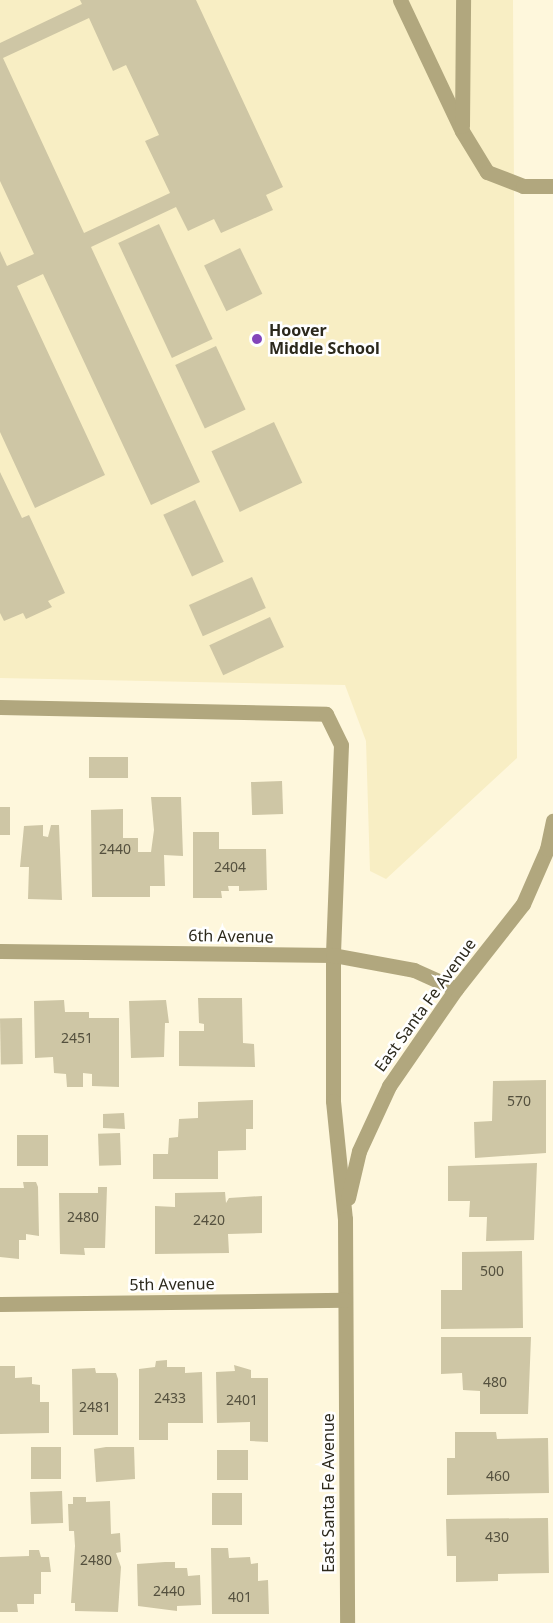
<!DOCTYPE html>
<style>
body{margin:0}
#map{position:relative;width:553px;height:1623px;overflow:hidden;background:#fef7dc;font-family:"Noto Sans",sans-serif}
div>[style]{position:absolute}
.built>*{inset:0;background:#f8eec4}
.building>*{inset:0;background:#cec6a5;transform-origin:0 0}
.minor>*{height:15px;margin:-7.5px;padding:0 7.5px;transform-origin:7.5px;border-radius:7.5px;background:#b1a77e}
.dots>*{width:16px;height:16px;translate:-50% -50%;box-sizing:border-box;border:3px solid #fff;border-radius:50%}
span{translate:-50% -50%;white-space:nowrap;text-align:center;line-height:1.15;-webkit-text-stroke:5px #fff;paint-order:stroke}
.number-label{font-size:14px;color:#54503e}
.number-label span{-webkit-text-stroke-width:0}
.poi-label{font-size:16px;color:#2c291c;font-weight:700}
.left{translate:0 -50%;text-align:left}
.street-label{font-size:16px;color:#2c291c}
</style>
<div id="map">
<div class="built">
<div style="clip-path:polygon(0 0,513px 0,517px 758px,386px 879px,370px 871px,366px 741px,345px 685px,0 678px)"></div>
</div>
<div class="building">
<div style="clip-path:polygon(evenodd,80px 0,196px 0,283px 187px,266px 195px,273px 210px,221px 233px,214px 219px,188px 231px,176px 207px,91px 247px,200px 482px,151px 505px,43px 274px,17px 286px,105px 475px,35px 508px,0 432px,0 251px,7px 266px,34px 254px,0 181px,0 43px,82px 4px,80px 0,89px 18px,113px 71px,126px 65px,159px 135px,145px 141px,170px 193px,84px 233px,3px 58px,89px 18px)"></div>
<div style="left:159px;top:224px;width:127px;height:45px;rotate:65deg"></div>
<div style="left:240px;top:248px;width:51px;height:40px;rotate:64deg"></div>
<div style="left:216px;top:346px;width:70px;height:45px;rotate:65deg"></div>
<div style="left:274px;top:422px;width:67px;height:69px;rotate:65deg"></div>
<div style="clip-path:polygon(0 472px,22px 518px,29px 515px,65px 593px,48px 601px,52px 607px,26px 619px,23px 613px,4px 621px,0 613px)"></div>
<div style="left:195px;top:500px;width:68px;height:35px;rotate:65deg"></div>
<div style="left:252px;top:577px;width:34px;height:69px;rotate:66deg"></div>
<div style="left:270px;top:617px;width:33px;height:67px;rotate:65deg"></div>
<div style="left:128px;top:757px;width:21px;height:39px;rotate:90deg"></div>
<div style="left:282px;top:781px;width:33px;height:31px;rotate:88deg"></div>
<div style="clip-path:polygon(151px 797px,181px 797px,183px 856px,164px 855px,165px 886px,150px 886px,150px 897px,92px 897px,91px 810px,123px 809px,123px 838px,138px 838px,138px 852px,151px 852px,154px 830px)"></div>
<div style="left:0;top:807px;width:10px;height:28px"></div>
<div style="clip-path:polygon(43px 825px,43px 836px,48px 837px,51px 825px,59px 825px,62px 900px,28px 899px,29px 867px,20px 867px,24px 826px)"></div>
<div style="clip-path:polygon(193px 832px,219px 832px,219px 849px,266px 849px,267px 890px,239px 891px,239px 886px,228px 886px,229px 891px,221px 891px,222px 898px,193px 898px)"></div>
<div style="clip-path:polygon(198px 998px,242px 998px,243px 1043px,254px 1044px,255px 1067px,179px 1066px,179px 1031px,204px 1031px,204px 1024px,199px 1023px)"></div>
<div style="clip-path:polygon(64px 1000px,65px 1012px,89px 1012px,89px 1018px,119px 1018px,119px 1087px,92px 1086px,92px 1074px,83px 1073px,83px 1087px,67px 1087px,66px 1074px,54px 1073px,53px 1057px,35px 1058px,34px 1001px)"></div>
<div style="clip-path:polygon(166px 1000px,169px 1023px,165px 1023px,164px 1057px,131px 1058px,129px 1001px)"></div>
<div style="left:22px;top:1018px;width:46px;height:22px;rotate:89deg"></div>
<div style="clip-path:polygon(546px 1080px,546px 1153px,475px 1158px,474px 1122px,492px 1121px,493px 1081px)"></div>
<div style="clip-path:polygon(253px 1100px,253px 1129px,246px 1129px,246px 1150px,218px 1151px,218px 1179px,153px 1179px,153px 1154px,168px 1154px,169px 1138px,178px 1137px,179px 1119px,198px 1118px,198px 1102px)"></div>
<div style="clip-path:polygon(124px 1113px,125px 1129px,103px 1128px,103px 1114px)"></div>
<div style="left:120px;top:1133px;width:32px;height:22px;rotate:88deg"></div>
<div style="left:48px;top:1135px;width:31px;height:31px;rotate:90deg"></div>
<div style="clip-path:polygon(537px 1163px,534px 1240px,486px 1241px,487px 1217px,469px 1217px,470px 1201px,448px 1201px,448px 1166px)"></div>
<div style="clip-path:polygon(23px 1182px,36px 1182px,38px 1187px,39px 1236px,26px 1234px,26px 1240px,19px 1240px,19px 1259px,0 1257px,0 1188px,24px 1188px)"></div>
<div style="clip-path:polygon(98px 1187px,107px 1187px,105px 1248px,84px 1248px,85px 1255px,60px 1254px,59px 1193px,98px 1193px)"></div>
<div style="clip-path:polygon(225px 1192px,226px 1203px,229px 1198px,262px 1196px,262px 1233px,228px 1234px,229px 1253px,155px 1254px,155px 1206px,175px 1207px,175px 1193px)"></div>
<div style="clip-path:polygon(522px 1251px,523px 1328px,441px 1329px,441px 1290px,462px 1290px,462px 1252px)"></div>
<div style="clip-path:polygon(441px 1337px,531px 1337px,528px 1414px,480px 1414px,480px 1391px,463px 1390px,462px 1373px,441px 1374px)"></div>
<div style="clip-path:polygon(167px 1360px,167px 1367px,185px 1367px,185px 1373px,202px 1372px,203px 1423px,168px 1423px,168px 1440px,139px 1440px,139px 1369px,155px 1367px,156px 1361px)"></div>
<div style="clip-path:polygon(234px 1365px,251px 1370px,251px 1378px,268px 1378px,268px 1442px,250px 1441px,250px 1422px,217px 1423px,216px 1372px,235px 1371px)"></div>
<div style="clip-path:polygon(0 1366px,15px 1366px,15px 1378px,32px 1377px,32px 1384px,40px 1385px,40px 1402px,49px 1402px,49px 1433px,0 1434px)"></div>
<div style="clip-path:polygon(95px 1368px,96px 1373px,116px 1373px,118px 1379px,118px 1435px,73px 1435px,72px 1369px)"></div>
<div style="clip-path:polygon(455px 1432px,496px 1432px,497px 1439px,548px 1438px,549px 1493px,447px 1495px,447px 1458px,455px 1458px)"></div>
<div style="left:31px;top:1447px;width:30px;height:32px"></div>
<div style="clip-path:polygon(106px 1447px,134px 1447px,135px 1479px,96px 1482px,94px 1449px)"></div>
<div style="left:217px;top:1450px;width:31px;height:30px"></div>
<div style="left:62px;top:1491px;width:32px;height:32px;rotate:88deg"></div>
<div style="left:212px;top:1493px;width:30px;height:32px"></div>
<div style="clip-path:polygon(73px 1497px,86px 1497px,86px 1502px,110px 1501px,111px 1534px,120px 1533px,121px 1552px,116px 1553px,121px 1567px,118px 1612px,75px 1611px,75px 1603px,71px 1603px,75px 1546px,74px 1531px,69px 1531px,68px 1504px,73px 1504px)"></div>
<div style="clip-path:polygon(548px 1518px,549px 1573px,498px 1574px,498px 1581px,456px 1582px,456px 1556px,447px 1556px,446px 1519px)"></div>
<div style="clip-path:polygon(211px 1548px,228px 1548px,229px 1558px,250px 1557px,251px 1564px,258px 1563px,258px 1581px,268px 1580px,269px 1614px,212px 1614px)"></div>
<div style="clip-path:polygon(29px 1550px,39px 1550px,41px 1557px,49px 1557px,51px 1572px,41px 1572px,41px 1594px,34px 1594px,34px 1604px,17px 1604px,18px 1612px,0 1612px,0 1557px,29px 1556px)"></div>
<div style="clip-path:polygon(165px 1562px,175px 1562px,175px 1568px,187px 1568px,188px 1576px,200px 1575px,201px 1605px,177px 1606px,177px 1611px,138px 1606px,137px 1564px)"></div>
</div>
<div class="minor">
<div style="left:400px;top:0;width:145px;rotate:64.7deg"></div>
<div style="left:462px;top:131px;width:48px;rotate:58.6deg"></div>
<div style="left:487px;top:172px;width:39px;rotate:21deg"></div>
<div style="left:523px;top:186px;width:30px"></div>
<div style="left:462px;top:126px;width:126px;rotate:-89.5deg"></div>
<div style="left:0;top:707px;width:326px;rotate:1.2deg"></div>
<div style="left:326px;top:714px;width:34px;rotate:64deg"></div>
<div style="left:341px;top:745px;width:210px;rotate:92.2deg"></div>
<div style="left:333px;top:955px;width:146px;rotate:90deg"></div>
<div style="left:333px;top:1101px;width:119px;rotate:84.2deg"></div>
<div style="left:345px;top:1219px;width:404px;rotate:89.7deg"></div>
<div style="left:0;top:951px;width:333px;rotate:0.7deg"></div>
<div style="left:333px;top:955px;width:82px;rotate:10.5deg"></div>
<div style="left:414px;top:970px;width:46px;rotate:24.3deg"></div>
<div style="left:348px;top:1198px;width:48px;rotate:-76.8deg"></div>
<div style="left:359px;top:1151px;width:72px;rotate:-65.2deg"></div>
<div style="left:389px;top:1086px;width:118px;rotate:-55.4deg"></div>
<div style="left:456px;top:989px;width:108px;rotate:-51.8deg"></div>
<div style="left:523px;top:904px;width:60px;rotate:-66.4deg"></div>
<div style="left:547px;top:849px;width:29px;rotate:-78deg"></div>
<div style="left:0;top:1304px;width:345px;rotate:-0.7deg"></div>
</div>
<div class="dots">
<div style="left:257px;top:339px;background:#8345ba"></div>
</div>
<div class="number-label">
<span style="left:115px;top:849px">2440</span>
<span style="left:230px;top:867px">2404</span>
<span style="left:77px;top:1038px">2451</span>
<span style="left:519px;top:1101px">570</span>
<span style="left:83px;top:1217px">2480</span>
<span style="left:209px;top:1220px">2420</span>
<span style="left:492px;top:1271px">500</span>
<span style="left:495px;top:1382px">480</span>
<span style="left:170px;top:1398px">2433</span>
<span style="left:242px;top:1400px">2401</span>
<span style="left:95px;top:1407px">2481</span>
<span style="left:498px;top:1476px">460</span>
<span style="left:497px;top:1537px">430</span>
<span style="left:96px;top:1560px">2480</span>
<span style="left:169px;top:1591px">2440</span>
<span style="left:240px;top:1597px">401</span>
</div>
<div class="poi-label">
<span class="left" style="left:269px;top:339px">Hoover<br>Middle School</span>
</div>
<div class="street-label">
<span style="left:231px;top:936px;rotate:1deg">6th Avenue</span>
<span style="left:425px;top:1005px;rotate:-54deg">East Santa Fe Avenue</span>
<span style="left:172px;top:1284px;rotate:-1deg">5th Avenue</span>
<span style="left:328px;top:1493px;rotate:-90deg">East Santa Fe Avenue</span>
</div>
</div>
